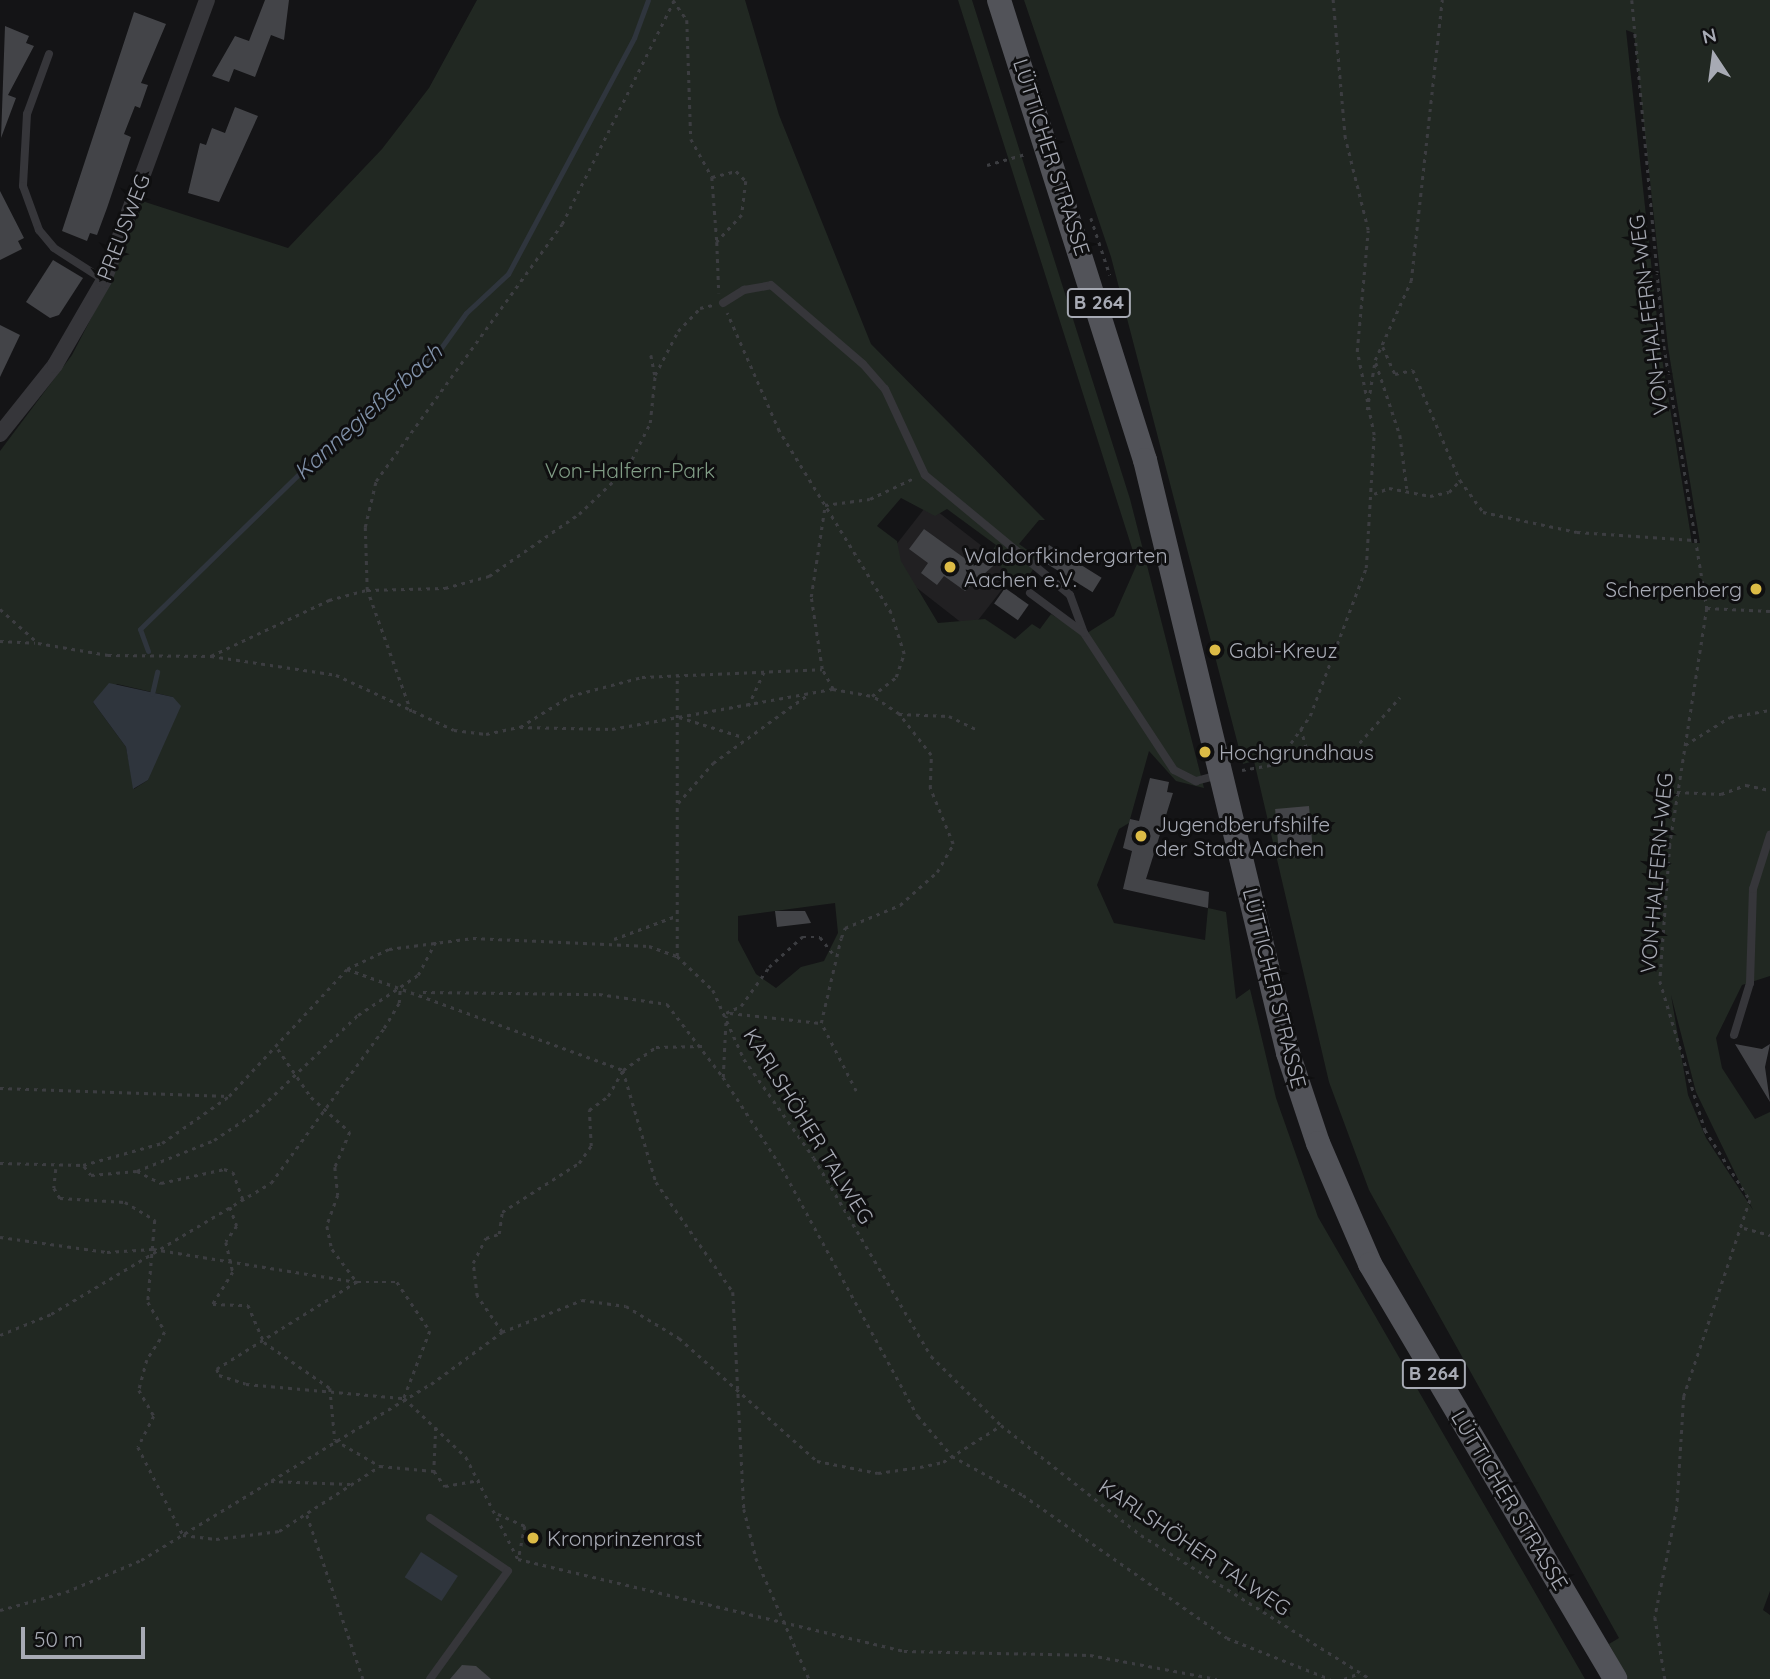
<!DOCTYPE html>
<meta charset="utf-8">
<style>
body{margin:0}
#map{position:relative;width:1770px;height:1679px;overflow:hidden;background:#141416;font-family:Quicksand,sans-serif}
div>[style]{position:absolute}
.built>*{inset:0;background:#212022;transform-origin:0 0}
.green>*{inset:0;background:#212822}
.water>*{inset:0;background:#2f353d;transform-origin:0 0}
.stream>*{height:5px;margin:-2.5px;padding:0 2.5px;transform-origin:2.5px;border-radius:2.5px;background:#2f353d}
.building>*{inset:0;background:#434448;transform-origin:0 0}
.path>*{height:2.5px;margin-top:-1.25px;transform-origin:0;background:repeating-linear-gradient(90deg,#3c3d41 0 3.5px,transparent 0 8.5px)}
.lane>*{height:8px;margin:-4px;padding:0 4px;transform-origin:4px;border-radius:4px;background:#36363a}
.street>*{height:16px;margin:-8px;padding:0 8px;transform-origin:8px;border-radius:8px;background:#36363a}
.primary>*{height:24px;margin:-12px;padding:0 12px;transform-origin:12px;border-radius:12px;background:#525359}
.dots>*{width:19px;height:19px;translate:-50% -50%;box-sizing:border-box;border:4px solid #0f0f10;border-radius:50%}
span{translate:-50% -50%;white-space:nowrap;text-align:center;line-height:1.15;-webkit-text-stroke:6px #0f0f10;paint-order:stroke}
.shield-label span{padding:2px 5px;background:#0f0f10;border:2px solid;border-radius:5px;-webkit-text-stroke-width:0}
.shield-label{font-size:19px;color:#a7aab4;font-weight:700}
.street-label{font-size:21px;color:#a7aab4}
.park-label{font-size:21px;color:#819d86}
.poi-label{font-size:21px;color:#a7aab4}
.left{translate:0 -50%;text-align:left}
.right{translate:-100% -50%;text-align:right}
.water-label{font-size:23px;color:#8293ab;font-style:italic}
.north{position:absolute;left:1679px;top:21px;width:70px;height:70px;-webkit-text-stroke:5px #0f0f10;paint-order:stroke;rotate:347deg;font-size:19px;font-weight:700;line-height:28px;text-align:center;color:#a7aab4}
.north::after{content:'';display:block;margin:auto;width:24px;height:32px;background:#a7aab4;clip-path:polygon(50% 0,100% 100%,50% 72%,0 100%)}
.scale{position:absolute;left:21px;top:1627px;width:124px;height:32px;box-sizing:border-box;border:4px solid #a7aab4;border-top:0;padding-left:9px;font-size:21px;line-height:24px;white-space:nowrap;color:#a7aab4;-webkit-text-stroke:5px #0f0f10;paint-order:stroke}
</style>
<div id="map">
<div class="built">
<div style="left:928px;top:504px;width:111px;height:73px;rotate:38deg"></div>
</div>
<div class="green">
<div style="clip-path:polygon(evenodd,477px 0,745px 0,779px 115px,871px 344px,1045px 520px,1039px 520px,1019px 544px,1040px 559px,1022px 586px,989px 556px,996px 545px,947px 509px,935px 516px,901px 498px,877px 526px,897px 541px,901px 561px,938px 623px,985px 619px,1015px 639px,1032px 624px,1040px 629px,1051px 614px,1084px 635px,1114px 616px,1137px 564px,958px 0,972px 0,1130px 499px,1204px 788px,1176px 781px,1149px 751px,1129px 823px,1119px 829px,1097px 885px,1114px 923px,1205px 940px,1208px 908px,1226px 912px,1236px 999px,1250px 989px,1276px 1098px,1318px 1217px,1585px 1679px,0 1679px,0 451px,72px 355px,112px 278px,139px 200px,288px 248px,382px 149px,429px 88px,477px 0,117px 684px,173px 697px,148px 780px,134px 789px,126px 747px,93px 702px,117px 684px,477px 0,835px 903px,838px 933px,824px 961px,801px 967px,776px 988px,756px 974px,738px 940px,738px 916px,835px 903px)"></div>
<div style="clip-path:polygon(evenodd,1024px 0,1770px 0,1770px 976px,1742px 985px,1716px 1038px,1722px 1068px,1755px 1119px,1770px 1112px,1770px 1591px,1763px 1610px,1770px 1615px,1770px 1679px,1628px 1679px,1609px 1644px,1619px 1638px,1369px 1190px,1329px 1082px,1254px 761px,1243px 764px,1111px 257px,1024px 0,1626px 30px,1634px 33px,1668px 347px,1700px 543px,1692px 543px,1660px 346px,1626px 30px,1024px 0,1671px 995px,1696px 1092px,1753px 1210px,1706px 1138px,1688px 1095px,1671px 995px)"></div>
</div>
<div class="water">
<div style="clip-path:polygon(109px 683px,173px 697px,181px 706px,148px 780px,133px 789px,126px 747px,93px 702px)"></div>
<div style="left:421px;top:1552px;width:44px;height:30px;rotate:33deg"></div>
</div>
<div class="stream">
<div style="left:148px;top:651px;width:23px;rotate:-110deg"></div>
<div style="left:140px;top:629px;width:327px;rotate:-44.3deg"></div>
<div style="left:374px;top:401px;width:81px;rotate:-37.4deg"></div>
<div style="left:438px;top:352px;width:48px;rotate:-54.3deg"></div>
<div style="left:466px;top:313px;width:57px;rotate:-42.9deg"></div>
<div style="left:508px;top:274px;width:268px;rotate:-61.9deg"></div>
<div style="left:634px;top:38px;width:40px;rotate:-69.8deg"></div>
<div style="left:152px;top:694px;width:23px;rotate:-77deg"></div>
</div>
<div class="building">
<div style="clip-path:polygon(265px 0,289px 0,284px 40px,271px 35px,255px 77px,234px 69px,229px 82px,212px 76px,235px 36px,249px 41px)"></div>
<div style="clip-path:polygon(134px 12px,166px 24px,141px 83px,148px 85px,140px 108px,135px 106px,124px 134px,131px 137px,107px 208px,97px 235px,90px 233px,87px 241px,62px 231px)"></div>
<div style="clip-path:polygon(5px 26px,29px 36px,26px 43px,34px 46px,8px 95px,16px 98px,1px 138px)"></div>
<div style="clip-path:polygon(235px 107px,258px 116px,219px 202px,188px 193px,200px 143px,206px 145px,212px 128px,225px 133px)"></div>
<div style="clip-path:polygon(0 191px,24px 238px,18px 241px,22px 249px,0 260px)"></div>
<div style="clip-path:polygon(53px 260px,83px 278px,59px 315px,50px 318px,26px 302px)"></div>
<div style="clip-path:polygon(0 325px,20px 335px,0 377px)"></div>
<div style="clip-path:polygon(924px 529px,974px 565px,1002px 558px,965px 591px,944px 576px,937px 585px,921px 573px,928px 563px,909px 549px)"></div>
<div style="left:1049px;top:545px;width:62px;height:17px;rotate:32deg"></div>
<div style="left:1005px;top:588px;width:29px;height:19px;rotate:35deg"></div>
<div style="clip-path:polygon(1150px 778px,1169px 782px,1167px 792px,1173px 793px,1146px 879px,1209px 892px,1208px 908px,1123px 889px,1132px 851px,1123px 848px,1130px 819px,1139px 821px)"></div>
<div style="left:1309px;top:806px;width:50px;height:34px;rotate:85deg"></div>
<div style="clip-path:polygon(775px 911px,805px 911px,811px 923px,777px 927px)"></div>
<div style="clip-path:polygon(1735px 1044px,1762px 1049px,1770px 1044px,1765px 1067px,1770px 1102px)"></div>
<div style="clip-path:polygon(462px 1665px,476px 1666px,491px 1679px,450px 1679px)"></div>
</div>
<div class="path">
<div style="left:673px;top:0;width:24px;rotate:55deg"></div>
<div style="left:687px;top:20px;width:119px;rotate:88.1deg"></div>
<div style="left:691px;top:139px;width:43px;rotate:61.1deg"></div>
<div style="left:712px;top:177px;width:25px;rotate:-14deg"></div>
<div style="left:736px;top:171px;width:14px;rotate:45deg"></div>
<div style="left:746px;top:181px;width:34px;rotate:97deg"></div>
<div style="left:742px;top:215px;width:37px;rotate:133deg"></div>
<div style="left:717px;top:242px;width:51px;rotate:87.8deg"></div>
<div style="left:1632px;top:0;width:347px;rotate:84.7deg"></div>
<div style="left:1664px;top:346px;width:266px;rotate:80.7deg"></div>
<div style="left:1707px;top:608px;width:240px;rotate:98.9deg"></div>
<div style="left:1670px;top:845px;width:136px;rotate:94.2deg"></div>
<div style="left:1660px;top:981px;width:156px;rotate:73.2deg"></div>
<div style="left:1705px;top:1130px;width:83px;rotate:57.3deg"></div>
<div style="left:1750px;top:1200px;width:207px;rotate:108.6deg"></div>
<div style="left:1684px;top:1396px;width:112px;rotate:93.6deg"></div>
<div style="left:1677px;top:1508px;width:111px;rotate:101.4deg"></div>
<div style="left:1655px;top:1617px;width:63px;rotate:80.8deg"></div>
<div style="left:987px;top:165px;width:40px;rotate:-16deg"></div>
<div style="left:712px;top:177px;width:65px;rotate:85.6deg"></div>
<div style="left:1091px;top:218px;width:60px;rotate:71.6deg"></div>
<div style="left:1383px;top:347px;width:30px;rotate:66deg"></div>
<div style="left:1395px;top:374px;width:18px;rotate:-13deg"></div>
<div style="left:1413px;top:370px;width:120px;rotate:66.9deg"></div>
<div style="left:1460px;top:480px;width:39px;rotate:54deg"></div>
<div style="left:1483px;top:512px;width:96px;rotate:12deg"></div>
<div style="left:1577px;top:532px;width:117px;rotate:3.9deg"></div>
<div style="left:651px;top:355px;width:20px;rotate:79deg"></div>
<div style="left:655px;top:375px;width:50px;rotate:-62.4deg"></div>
<div style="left:678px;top:331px;width:32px;rotate:-46deg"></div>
<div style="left:700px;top:308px;width:13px;rotate:-13deg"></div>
<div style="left:1376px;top:363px;width:76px;rotate:71.6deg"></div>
<div style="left:1400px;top:435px;width:54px;rotate:82.6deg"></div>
<div style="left:1367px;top:410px;width:51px;rotate:-80.9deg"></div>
<div style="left:1375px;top:360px;width:87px;rotate:-65.5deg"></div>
<div style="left:1411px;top:281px;width:283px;rotate:-83.7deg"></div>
<div style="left:1374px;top:494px;width:16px;rotate:-22deg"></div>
<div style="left:1389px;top:488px;width:42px;rotate:11deg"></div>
<div style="left:1430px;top:496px;width:19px;rotate:-12deg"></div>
<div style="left:1449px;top:492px;width:16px;rotate:-47deg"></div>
<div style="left:1707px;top:608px;width:63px;rotate:2.7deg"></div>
<div style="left:0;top:609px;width:51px;rotate:41.8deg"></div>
<div style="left:38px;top:643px;width:71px;rotate:9.7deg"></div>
<div style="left:108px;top:655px;width:103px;rotate:0.6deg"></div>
<div style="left:211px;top:656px;width:131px;rotate:-25.4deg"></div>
<div style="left:329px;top:600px;width:39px;rotate:-15deg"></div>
<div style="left:367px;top:590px;width:78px;rotate:-1.5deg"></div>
<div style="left:445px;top:588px;width:46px;rotate:-15.3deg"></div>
<div style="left:489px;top:576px;width:109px;rotate:-34.6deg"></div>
<div style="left:579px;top:514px;width:68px;rotate:-43.8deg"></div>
<div style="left:628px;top:467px;width:49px;rotate:-63.4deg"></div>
<div style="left:650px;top:423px;width:48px;rotate:-84.1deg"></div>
<div style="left:0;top:641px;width:35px;rotate:3deg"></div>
<div style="left:211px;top:656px;width:126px;rotate:8.6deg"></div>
<div style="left:336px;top:675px;width:130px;rotate:25deg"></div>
<div style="left:454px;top:730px;width:32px;rotate:7deg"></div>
<div style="left:486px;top:734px;width:35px;rotate:-12deg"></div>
<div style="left:520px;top:727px;width:59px;rotate:-31.8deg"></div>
<div style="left:570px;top:696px;width:74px;rotate:-14.8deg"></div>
<div style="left:642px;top:677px;width:180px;rotate:-2.5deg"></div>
<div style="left:833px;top:689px;width:23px;rotate:-119deg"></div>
<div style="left:822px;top:669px;width:73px;rotate:-98.7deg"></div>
<div style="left:811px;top:597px;width:93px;rotate:-81.3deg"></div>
<div style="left:825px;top:505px;width:45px;rotate:-7.6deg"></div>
<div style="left:870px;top:499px;width:47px;rotate:-25.5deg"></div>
<div style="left:748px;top:706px;width:38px;rotate:-65deg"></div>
<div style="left:411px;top:712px;width:130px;rotate:-109.8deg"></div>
<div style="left:367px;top:590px;width:63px;rotate:-91.8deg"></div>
<div style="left:365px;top:527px;width:47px;rotate:-76.6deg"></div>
<div style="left:376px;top:481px;width:317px;rotate:-54.1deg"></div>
<div style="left:562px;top:224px;width:250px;rotate:-63.4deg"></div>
<div style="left:899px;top:714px;width:50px;rotate:2.3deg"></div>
<div style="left:949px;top:716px;width:32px;rotate:26deg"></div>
<div style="left:679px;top:717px;width:67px;rotate:17.4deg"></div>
<div style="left:520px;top:727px;width:92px;rotate:1.2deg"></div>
<div style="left:612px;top:729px;width:225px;rotate:-10.3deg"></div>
<div style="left:833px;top:689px;width:40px;rotate:10deg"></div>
<div style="left:872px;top:696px;width:31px;rotate:-38deg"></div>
<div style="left:896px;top:677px;width:24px;rotate:-71deg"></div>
<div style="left:904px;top:654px;width:43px;rotate:-107.6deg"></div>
<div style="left:891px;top:613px;width:214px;rotate:-121.6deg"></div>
<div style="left:779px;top:431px;width:129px;rotate:-113.8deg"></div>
<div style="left:1301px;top:728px;width:20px;rotate:75deg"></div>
<div style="left:1306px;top:747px;width:34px;rotate:19deg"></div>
<div style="left:1338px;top:758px;width:18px;rotate:-29deg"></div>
<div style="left:1354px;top:749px;width:69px;rotate:-48.5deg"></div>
<div style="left:1685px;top:745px;width:53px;rotate:-31.9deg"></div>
<div style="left:1730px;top:717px;width:41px;rotate:-9.9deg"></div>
<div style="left:1242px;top:770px;width:35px;rotate:-10deg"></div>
<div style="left:1276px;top:764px;width:59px;rotate:-54.7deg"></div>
<div style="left:1310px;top:716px;width:158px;rotate:-69.3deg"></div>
<div style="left:1366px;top:568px;width:133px;rotate:-86.6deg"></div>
<div style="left:1374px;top:435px;width:86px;rotate:-101.4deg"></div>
<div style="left:1357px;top:351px;width:121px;rotate:-84.8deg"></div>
<div style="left:1368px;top:230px;width:95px;rotate:-104deg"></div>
<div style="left:1345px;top:138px;width:139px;rotate:-95deg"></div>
<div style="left:1677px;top:792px;width:44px;rotate:2.6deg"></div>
<div style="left:1721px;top:794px;width:27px;rotate:-20deg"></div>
<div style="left:1746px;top:785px;width:25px;rotate:12deg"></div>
<div style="left:678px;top:803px;width:53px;rotate:-48.8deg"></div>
<div style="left:713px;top:763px;width:115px;rotate:-35.8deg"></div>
<div style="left:614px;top:939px;width:66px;rotate:-20.4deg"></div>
<div style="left:677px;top:956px;width:282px;rotate:-90deg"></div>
<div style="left:347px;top:969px;width:294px;rotate:20.1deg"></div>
<div style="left:623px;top:1070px;width:117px;rotate:73.6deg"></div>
<div style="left:656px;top:1182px;width:134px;rotate:55deg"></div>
<div style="left:733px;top:1292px;width:217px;rotate:87.1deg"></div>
<div style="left:744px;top:1509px;width:50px;rotate:76.2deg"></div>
<div style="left:756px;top:1558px;width:132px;rotate:66.3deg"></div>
<div style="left:423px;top:992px;width:176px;rotate:0.7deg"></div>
<div style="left:599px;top:994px;width:69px;rotate:8.4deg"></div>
<div style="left:667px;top:1004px;width:92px;rotate:52.5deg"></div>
<div style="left:723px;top:1077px;width:61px;rotate:-87.2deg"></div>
<div style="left:726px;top:1013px;width:17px;rotate:-25deg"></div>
<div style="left:741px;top:1006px;width:48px;rotate:-54.3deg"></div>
<div style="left:769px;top:967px;width:45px;rotate:-42.3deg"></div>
<div style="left:802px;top:937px;width:18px"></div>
<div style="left:820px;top:937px;width:24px;rotate:52deg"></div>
<div style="left:730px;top:1013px;width:91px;rotate:6.3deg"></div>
<div style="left:278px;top:1049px;width:58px;rotate:55.5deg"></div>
<div style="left:311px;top:1097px;width:52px;rotate:41.9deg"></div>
<div style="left:350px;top:1132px;width:38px;rotate:113deg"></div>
<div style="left:335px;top:1167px;width:28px;rotate:84deg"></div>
<div style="left:338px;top:1195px;width:33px;rotate:110deg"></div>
<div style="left:327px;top:1226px;width:24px;rotate:78deg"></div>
<div style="left:332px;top:1249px;width:41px;rotate:52.9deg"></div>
<div style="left:357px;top:1282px;width:40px"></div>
<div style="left:397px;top:1282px;width:59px;rotate:56deg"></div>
<div style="left:430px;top:1331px;width:72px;rotate:111.2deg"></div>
<div style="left:723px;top:1077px;width:108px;rotate:57deg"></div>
<div style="left:782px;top:1168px;width:283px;rotate:61.3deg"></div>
<div style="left:918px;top:1416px;width:52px;rotate:49.6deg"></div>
<div style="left:952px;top:1456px;width:81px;rotate:28.8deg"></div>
<div style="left:1023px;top:1495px;width:249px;rotate:35deg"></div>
<div style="left:1227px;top:1638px;width:111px;rotate:21.7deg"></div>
<div style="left:0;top:1088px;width:229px;rotate:2deg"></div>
<div style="left:856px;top:1091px;width:76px;rotate:-117.2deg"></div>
<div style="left:821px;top:1023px;width:87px;rotate:-76.8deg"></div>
<div style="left:841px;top:938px;width:11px;rotate:-68deg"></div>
<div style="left:845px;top:928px;width:60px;rotate:-22.7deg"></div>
<div style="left:900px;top:905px;width:50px;rotate:-41.7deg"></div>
<div style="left:937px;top:872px;width:32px;rotate:-60deg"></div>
<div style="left:953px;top:844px;width:61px;rotate:-112.3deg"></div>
<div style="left:930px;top:788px;width:33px;rotate:-88deg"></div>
<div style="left:931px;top:755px;width:52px;rotate:-128deg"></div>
<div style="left:899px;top:714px;width:32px;rotate:-146deg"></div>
<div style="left:0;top:1163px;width:83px;rotate:1.4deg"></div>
<div style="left:83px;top:1165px;width:82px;rotate:-15.6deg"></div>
<div style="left:162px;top:1143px;width:82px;rotate:-35deg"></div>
<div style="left:229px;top:1096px;width:173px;rotate:-47.1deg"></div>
<div style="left:347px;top:969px;width:47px;rotate:-25.5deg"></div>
<div style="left:389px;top:949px;width:85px;rotate:-7.5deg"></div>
<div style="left:473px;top:938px;width:176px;rotate:2.6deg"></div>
<div style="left:649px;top:946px;width:30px;rotate:20deg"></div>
<div style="left:677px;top:956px;width:50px;rotate:43.4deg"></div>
<div style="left:713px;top:990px;width:76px;rotate:65.8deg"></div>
<div style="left:744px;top:1059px;width:121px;rotate:54.7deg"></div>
<div style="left:814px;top:1158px;width:230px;rotate:59.4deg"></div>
<div style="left:931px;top:1356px;width:98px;rotate:44.6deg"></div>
<div style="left:1001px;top:1425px;width:178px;rotate:38.2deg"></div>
<div style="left:1141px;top:1535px;width:271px;rotate:32.1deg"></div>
<div style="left:84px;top:1166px;width:11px;rotate:52deg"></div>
<div style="left:91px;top:1175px;width:46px;rotate:-5deg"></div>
<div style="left:137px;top:1171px;width:27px;rotate:27deg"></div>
<div style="left:161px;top:1183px;width:65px;rotate:-12.5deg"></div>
<div style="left:224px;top:1169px;width:9px;rotate:18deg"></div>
<div style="left:233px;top:1172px;width:30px;rotate:70deg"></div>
<div style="left:56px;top:1169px;width:19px;rotate:96deg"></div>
<div style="left:54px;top:1188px;width:12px;rotate:59deg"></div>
<div style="left:60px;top:1198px;width:65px;rotate:3.5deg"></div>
<div style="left:125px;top:1202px;width:35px;rotate:31deg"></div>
<div style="left:155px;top:1220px;width:82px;rotate:94.9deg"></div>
<div style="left:148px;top:1302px;width:34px;rotate:60deg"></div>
<div style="left:165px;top:1332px;width:33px;rotate:123deg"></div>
<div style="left:147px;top:1360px;width:31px;rotate:105deg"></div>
<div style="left:139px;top:1390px;width:30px;rotate:60deg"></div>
<div style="left:154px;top:1416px;width:35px;rotate:117deg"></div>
<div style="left:138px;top:1447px;width:99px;rotate:62.9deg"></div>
<div style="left:183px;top:1535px;width:33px;rotate:7deg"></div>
<div style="left:216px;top:1539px;width:64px;rotate:-7.2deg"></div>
<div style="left:279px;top:1531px;width:120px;rotate:-32.8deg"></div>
<div style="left:137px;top:1171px;width:83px;rotate:-21.9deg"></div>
<div style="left:214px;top:1140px;width:50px;rotate:-33.7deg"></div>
<div style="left:256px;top:1112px;width:141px;rotate:-43.6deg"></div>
<div style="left:358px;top:1015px;width:72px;rotate:-33.7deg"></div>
<div style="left:418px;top:975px;width:41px;rotate:-62.2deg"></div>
<div style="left:230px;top:1207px;width:20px;rotate:70deg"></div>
<div style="left:237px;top:1226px;width:19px;rotate:125deg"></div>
<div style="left:226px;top:1242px;width:31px;rotate:77deg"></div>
<div style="left:233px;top:1272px;width:38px;rotate:122deg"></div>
<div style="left:213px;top:1304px;width:35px;rotate:2deg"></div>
<div style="left:248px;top:1305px;width:40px;rotate:66.6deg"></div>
<div style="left:264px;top:1342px;width:80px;rotate:34.9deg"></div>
<div style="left:330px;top:1388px;width:52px;rotate:84.5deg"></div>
<div style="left:335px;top:1440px;width:52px;rotate:30deg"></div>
<div style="left:380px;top:1466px;width:54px;rotate:5.3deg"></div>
<div style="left:1744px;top:1228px;width:27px;rotate:15deg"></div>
<div style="left:0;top:1237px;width:108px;rotate:8deg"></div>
<div style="left:107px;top:1252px;width:46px;rotate:-3.7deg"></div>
<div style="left:153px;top:1249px;width:207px;rotate:9.2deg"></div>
<div style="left:357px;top:1282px;width:165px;rotate:148.1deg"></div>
<div style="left:217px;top:1369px;width:6px;rotate:72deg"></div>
<div style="left:219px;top:1375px;width:28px;rotate:18deg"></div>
<div style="left:246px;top:1384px;width:159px;rotate:5.1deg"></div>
<div style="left:404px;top:1398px;width:86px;rotate:43.6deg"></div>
<div style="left:466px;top:1457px;width:114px;rotate:63deg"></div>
<div style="left:502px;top:1332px;width:44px;rotate:-124.8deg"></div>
<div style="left:477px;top:1296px;width:33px;rotate:-97deg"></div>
<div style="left:473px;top:1263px;width:28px;rotate:-63deg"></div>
<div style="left:486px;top:1238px;width:14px;rotate:-17deg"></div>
<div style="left:499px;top:1234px;width:22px;rotate:-82deg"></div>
<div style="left:502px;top:1212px;width:91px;rotate:-32.5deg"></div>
<div style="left:579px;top:1163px;width:21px;rotate:-55deg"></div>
<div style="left:591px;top:1146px;width:36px;rotate:-93deg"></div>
<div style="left:589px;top:1110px;width:24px;rotate:-36deg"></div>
<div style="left:608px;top:1096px;width:30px;rotate:-60deg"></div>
<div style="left:623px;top:1070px;width:40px;rotate:-34.9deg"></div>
<div style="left:656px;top:1047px;width:46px;rotate:-1.2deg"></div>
<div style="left:0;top:1335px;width:55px;rotate:-22.4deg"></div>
<div style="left:51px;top:1314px;width:256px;rotate:-30.8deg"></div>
<div style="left:271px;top:1183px;width:192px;rotate:-53.9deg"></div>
<div style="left:384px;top:1028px;width:29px;rotate:-59deg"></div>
<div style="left:399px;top:1003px;width:15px;rotate:-86deg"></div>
<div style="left:436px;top:1427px;width:44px;rotate:92.6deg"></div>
<div style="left:434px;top:1471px;width:19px;rotate:54deg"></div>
<div style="left:445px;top:1486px;width:35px;rotate:-10deg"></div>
<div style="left:271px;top:1481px;width:79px;rotate:2.2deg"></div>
<div style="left:498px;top:1514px;width:30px;rotate:24deg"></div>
<div style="left:525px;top:1526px;width:32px;rotate:101deg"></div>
<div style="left:307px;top:1515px;width:173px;rotate:71.1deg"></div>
<div style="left:518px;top:1559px;width:397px;rotate:13.4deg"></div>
<div style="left:904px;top:1651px;width:186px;rotate:1.2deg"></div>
<div style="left:1090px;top:1655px;width:129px;rotate:10.7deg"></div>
<div style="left:0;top:1610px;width:68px;rotate:-15.3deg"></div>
<div style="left:66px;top:1592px;width:82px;rotate:-23.1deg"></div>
<div style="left:141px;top:1560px;width:339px;rotate:-31.3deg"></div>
<div style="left:431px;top:1384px;width:88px;rotate:-36.2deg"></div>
<div style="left:502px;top:1332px;width:86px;rotate:-21.8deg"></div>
<div style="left:582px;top:1300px;width:44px;rotate:7.8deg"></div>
<div style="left:626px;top:1306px;width:62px;rotate:31.1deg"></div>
<div style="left:679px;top:1338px;width:185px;rotate:41.7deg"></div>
<div style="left:817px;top:1461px;width:62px;rotate:11.1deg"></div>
<div style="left:878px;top:1473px;width:42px;rotate:-8.1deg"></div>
<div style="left:920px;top:1467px;width:24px;rotate:-12deg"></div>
<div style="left:943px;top:1462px;width:67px;rotate:-32.3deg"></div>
<div style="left:1344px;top:1679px;width:17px;rotate:-21deg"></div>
</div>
<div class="lane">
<div style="left:49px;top:54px;width:64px;rotate:110.1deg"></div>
<div style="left:27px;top:114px;width:72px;rotate:93.2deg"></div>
<div style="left:23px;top:186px;width:47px;rotate:70deg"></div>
<div style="left:39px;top:230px;width:23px;rotate:50deg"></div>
<div style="left:54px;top:248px;width:59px;rotate:32.6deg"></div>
<div style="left:723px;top:303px;width:25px;rotate:-32deg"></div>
<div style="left:744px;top:290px;width:27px;rotate:-10deg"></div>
<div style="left:771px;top:285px;width:121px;rotate:40.7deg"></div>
<div style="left:863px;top:364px;width:33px;rotate:49deg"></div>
<div style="left:885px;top:389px;width:95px;rotate:65.1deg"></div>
<div style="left:925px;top:475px;width:188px;rotate:39.6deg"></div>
<div style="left:1070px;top:595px;width:40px;rotate:69.8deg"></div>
<div style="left:1084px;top:633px;width:164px;rotate:56.7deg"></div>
<div style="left:1174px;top:770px;width:25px;rotate:27deg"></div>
<div style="left:1196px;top:781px;width:24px;rotate:-15deg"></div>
<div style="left:1030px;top:593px;width:67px;rotate:36.5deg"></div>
<div style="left:1734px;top:1035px;width:54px;rotate:-72.9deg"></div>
<div style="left:1750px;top:983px;width:94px;rotate:-88.2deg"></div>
<div style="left:1753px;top:889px;width:57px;rotate:-72.5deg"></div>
<div style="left:430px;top:1518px;width:94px;rotate:34.2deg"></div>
<div style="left:508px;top:1571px;width:133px;rotate:125.8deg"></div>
</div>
<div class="street">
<div style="left:0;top:434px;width:88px;rotate:-51.4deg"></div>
<div style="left:55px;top:365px;width:98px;rotate:-60deg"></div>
<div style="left:104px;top:280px;width:298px;rotate:-69.8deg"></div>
</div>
<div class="primary">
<div style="left:999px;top:0;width:483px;rotate:72.4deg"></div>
<div style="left:1145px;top:460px;width:610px;rotate:76.44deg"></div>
<div style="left:1288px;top:1053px;width:95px;rotate:71.6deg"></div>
<div style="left:1318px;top:1143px;width:132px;rotate:66.7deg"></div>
<div style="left:1370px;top:1264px;width:482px;rotate:59.4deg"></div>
</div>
<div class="dots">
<div style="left:950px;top:567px;background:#dcbb46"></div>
<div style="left:1756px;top:589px;background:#dcbb46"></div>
<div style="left:1215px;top:650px;background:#dcbb46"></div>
<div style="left:1205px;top:752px;background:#dcbb46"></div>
<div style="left:1141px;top:836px;background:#dcbb46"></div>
<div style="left:533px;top:1538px;background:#dcbb46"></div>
</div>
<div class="shield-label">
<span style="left:1099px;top:303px">B 264</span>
<span style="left:1434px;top:1374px">B 264</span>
</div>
<div class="street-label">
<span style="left:1052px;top:157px;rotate:72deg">LÜTTICHER STRASSE</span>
<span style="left:123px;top:227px;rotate:-69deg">PREUSWEG</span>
<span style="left:1648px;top:315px;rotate:-97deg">VON-HALFERN-WEG</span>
<span style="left:1656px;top:873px;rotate:-85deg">VON-HALFERN-WEG</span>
<span style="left:1275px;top:988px;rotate:76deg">LÜTTICHER STRASSE</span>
<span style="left:809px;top:1126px;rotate:58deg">KARLSHÖHER TALWEG</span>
<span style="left:1510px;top:1500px;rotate:59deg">LÜTTICHER STRASSE</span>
<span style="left:1195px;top:1547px;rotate:34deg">KARLSHÖHER TALWEG</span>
</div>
<div class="park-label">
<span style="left:630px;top:470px">Von-Halfern-Park</span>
</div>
<div class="poi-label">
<span class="left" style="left:964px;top:567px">Waldorfkindergarten<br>Aachen e.V.</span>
<span class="right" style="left:1742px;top:589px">Scherpenberg</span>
<span class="left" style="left:1229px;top:650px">Gabi-Kreuz</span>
<span class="left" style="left:1219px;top:752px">Hochgrundhaus</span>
<span class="left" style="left:1155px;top:836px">Jugendberufshilfe<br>der Stadt Aachen</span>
<span class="left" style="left:547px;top:1538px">Kronprinzenrast</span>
</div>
<div class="water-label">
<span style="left:368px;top:412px;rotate:-42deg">Kannegießerbach</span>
</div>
<div class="north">N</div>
<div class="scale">50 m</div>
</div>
